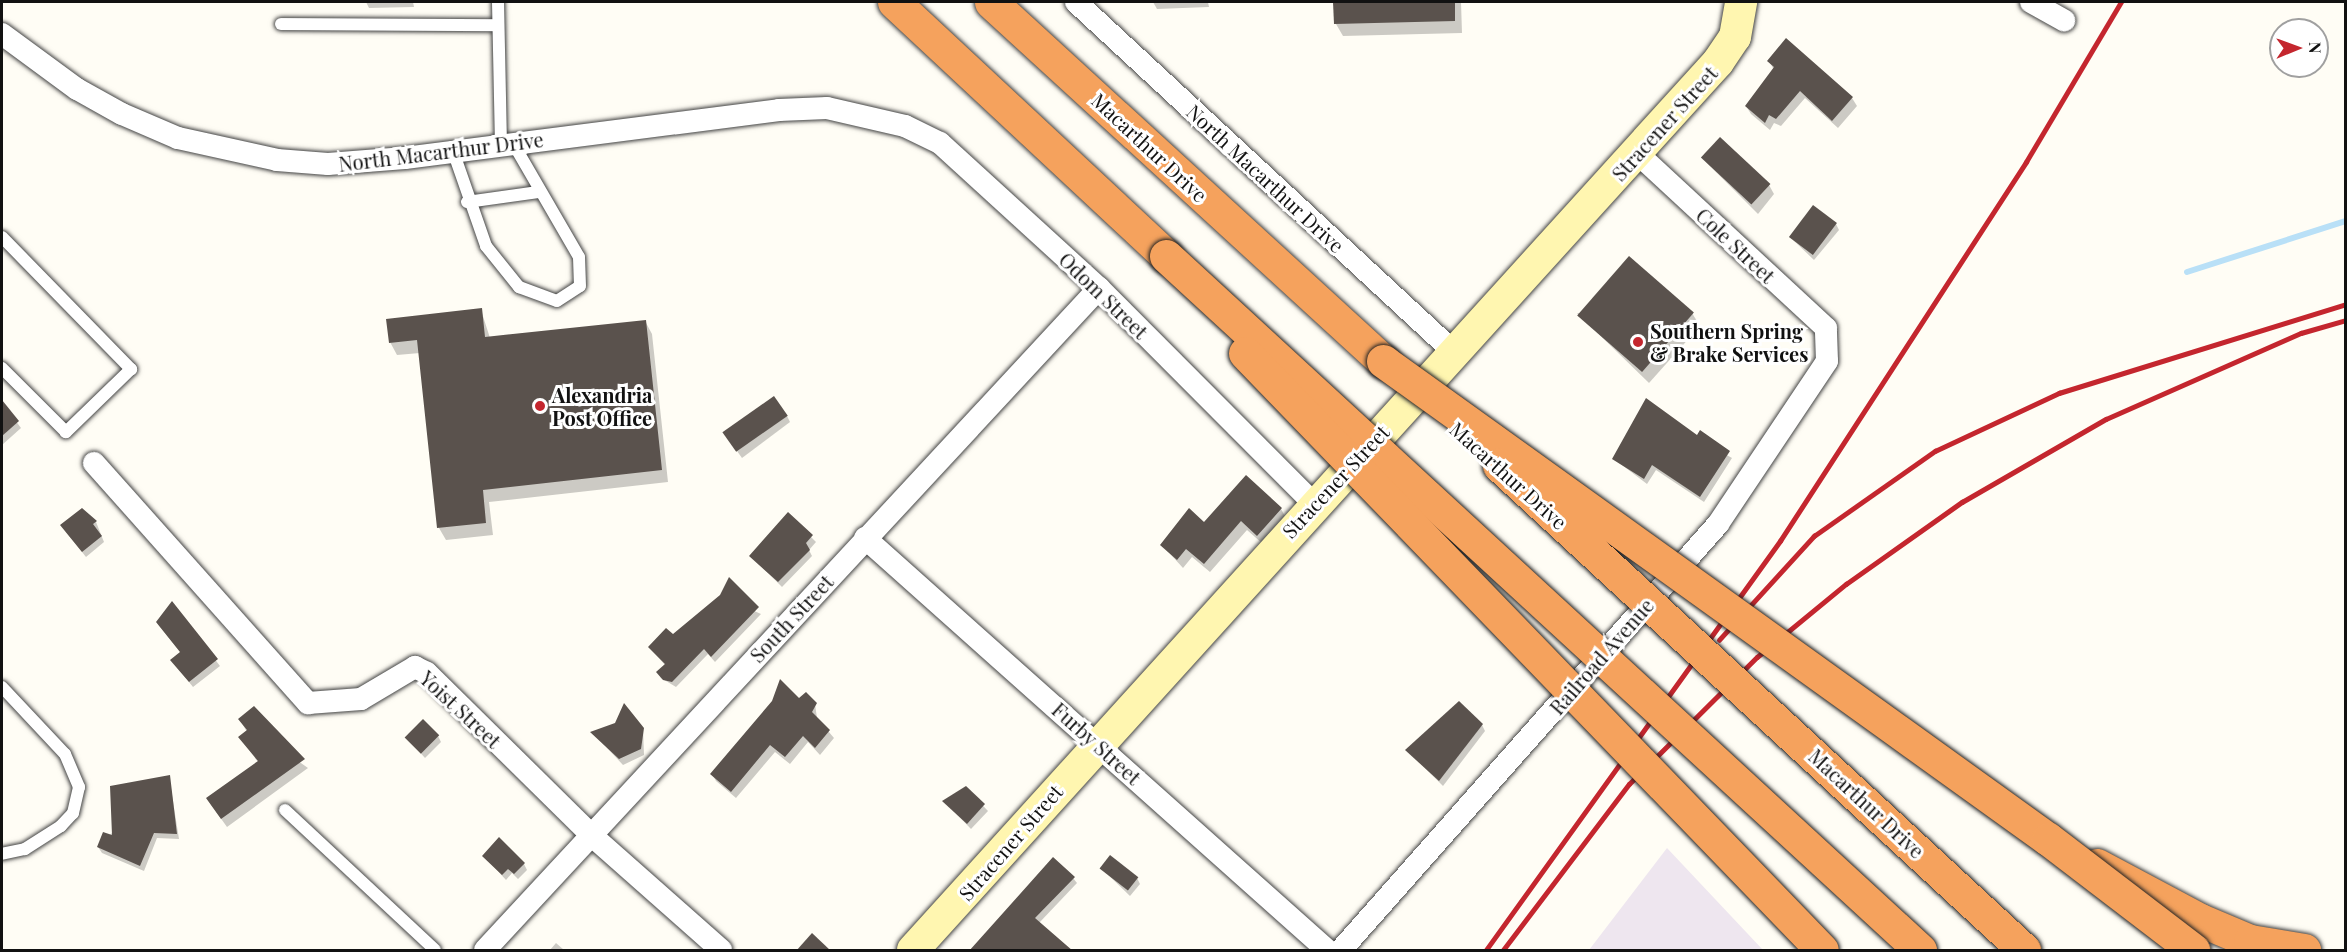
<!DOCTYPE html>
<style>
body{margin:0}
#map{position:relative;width:2347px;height:952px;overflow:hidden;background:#fffdf5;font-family:"Playfair Display",serif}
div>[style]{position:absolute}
.industrial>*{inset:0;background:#eee6ef}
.shadow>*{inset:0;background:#0003}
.stream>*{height:6px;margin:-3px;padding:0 3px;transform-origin:3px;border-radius:3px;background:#b9e0f7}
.building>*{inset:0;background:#5a524d;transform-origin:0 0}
.roads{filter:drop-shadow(0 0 2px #444) drop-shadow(0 0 2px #444)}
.lane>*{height:12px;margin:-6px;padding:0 6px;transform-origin:6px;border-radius:6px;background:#fff}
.street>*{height:22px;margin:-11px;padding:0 11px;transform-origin:11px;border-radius:11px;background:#fff}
.secondary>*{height:32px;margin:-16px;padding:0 16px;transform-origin:16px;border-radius:16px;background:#fff6b0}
.highway>*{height:33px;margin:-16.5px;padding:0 16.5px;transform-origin:16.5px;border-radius:16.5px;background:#f5a25d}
.rail>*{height:4.5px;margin:-2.25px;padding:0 2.25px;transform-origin:2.25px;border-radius:2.25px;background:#c4262e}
.bridges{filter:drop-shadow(0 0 2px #222) drop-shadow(0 0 2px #222)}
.highway-bridge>*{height:33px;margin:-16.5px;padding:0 16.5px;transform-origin:16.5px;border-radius:16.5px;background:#f5a25d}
.dots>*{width:16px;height:16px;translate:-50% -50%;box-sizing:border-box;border:3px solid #fff;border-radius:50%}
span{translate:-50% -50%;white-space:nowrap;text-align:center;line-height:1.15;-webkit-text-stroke:6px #fff;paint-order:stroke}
.street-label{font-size:20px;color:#111}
.poi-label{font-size:20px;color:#111;font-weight:700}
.left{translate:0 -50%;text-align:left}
.frame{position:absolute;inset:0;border:3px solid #111;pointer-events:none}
.north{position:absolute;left:2269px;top:18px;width:60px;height:60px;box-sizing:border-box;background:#fff;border:2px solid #a0a0a0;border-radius:50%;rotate:89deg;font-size:16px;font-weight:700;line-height:24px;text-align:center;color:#111}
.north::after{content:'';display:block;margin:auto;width:21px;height:27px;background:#c4262e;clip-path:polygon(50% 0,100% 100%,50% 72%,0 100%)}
</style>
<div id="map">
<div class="industrial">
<div style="clip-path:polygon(1667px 848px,1763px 950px,1589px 950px)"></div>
</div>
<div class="shadow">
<div style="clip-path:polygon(366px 2px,413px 2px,414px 7px,369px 8px)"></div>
<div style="clip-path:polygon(1153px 2px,1208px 2px,1209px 7px,1157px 9px)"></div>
<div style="clip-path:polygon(1335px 2px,1461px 2px,1462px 33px,1343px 36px,1336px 24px)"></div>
<div style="clip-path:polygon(1786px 40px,1852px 98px,1857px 106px,1838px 128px,1805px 98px,1781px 126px,1774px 123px,1770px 130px,1751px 114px,1746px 106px,1774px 70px,1769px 61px)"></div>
<div style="clip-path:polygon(1703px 159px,1769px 185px,1774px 194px,1758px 214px)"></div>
<div style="clip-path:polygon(1836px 224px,1839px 230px,1814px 260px,1791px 238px)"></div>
<div style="clip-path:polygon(481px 310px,490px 338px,645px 321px,652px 334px,668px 482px,489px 502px,493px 535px,446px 540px,439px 528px,420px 353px,397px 355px,390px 342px)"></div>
<div style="clip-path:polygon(1577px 313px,1692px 313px,1700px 326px,1649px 383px)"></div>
<div style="clip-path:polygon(6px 408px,21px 428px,2px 445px,2px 412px)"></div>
<div style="clip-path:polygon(787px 416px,790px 422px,742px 458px,729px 440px)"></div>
<div style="clip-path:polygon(1697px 438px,1732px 458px,1704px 502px,1656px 470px,1647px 484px,1614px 459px)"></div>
<div style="clip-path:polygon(1281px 509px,1286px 518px,1263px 544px,1247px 530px,1210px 572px,1192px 557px,1183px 568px,1162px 545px,1205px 524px)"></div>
<div style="clip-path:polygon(82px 510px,96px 522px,104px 542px,86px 557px,66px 532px)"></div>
<div style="clip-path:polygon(788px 514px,816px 542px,809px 550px,812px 556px,782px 587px,751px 556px)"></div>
<div style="clip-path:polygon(721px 596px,761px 614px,715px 662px,708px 654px,676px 687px,661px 678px,658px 673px,665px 665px,649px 647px,673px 636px)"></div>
<div style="clip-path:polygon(172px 603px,220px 666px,193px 687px,176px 666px,181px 653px,157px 623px)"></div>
<div style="clip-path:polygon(815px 704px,817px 718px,834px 738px,820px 755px,808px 742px,790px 764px,775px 752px,736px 798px,716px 781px,712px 774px)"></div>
<div style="clip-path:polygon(240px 720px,308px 768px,227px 827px,207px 799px,258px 762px,240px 738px,247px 732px)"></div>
<div style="clip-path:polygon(1482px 725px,1485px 731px,1443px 786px,1407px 750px)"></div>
<div style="clip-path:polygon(643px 728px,644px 755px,623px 765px,593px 733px)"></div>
<div style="clip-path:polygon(438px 736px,441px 742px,425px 758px,406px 737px)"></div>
<div style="clip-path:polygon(169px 776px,179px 839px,157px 838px,144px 871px,102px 853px,98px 847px)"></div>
<div style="clip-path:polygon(966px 788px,988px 811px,971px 829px,944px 801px)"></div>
<div style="clip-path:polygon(484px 856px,524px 864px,527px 870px,518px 879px,512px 873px,506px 880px)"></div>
<div style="clip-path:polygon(1101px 868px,1137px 878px,1140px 884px,1130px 896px)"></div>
<div style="clip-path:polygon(1073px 878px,1077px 883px,1039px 923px,972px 950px)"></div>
<div style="clip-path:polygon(556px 943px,564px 950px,550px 950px)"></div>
</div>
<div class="stream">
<div style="left:2187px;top:272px;width:167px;rotate:-17.8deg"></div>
</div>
<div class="building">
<div style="clip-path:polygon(1333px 2px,1455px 2px,1455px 21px,1334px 24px)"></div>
<div style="clip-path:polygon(1786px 38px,1853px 97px,1832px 121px,1800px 91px,1776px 119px,1769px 115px,1765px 123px,1745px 106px,1774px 67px,1767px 61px)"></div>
<div style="left:1720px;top:137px;width:69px;height:28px;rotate:43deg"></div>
<div style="left:1813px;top:205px;width:30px;height:40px;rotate:37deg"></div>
<div style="left:1629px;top:256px;width:86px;height:79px;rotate:41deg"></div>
<div style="clip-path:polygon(482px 308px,485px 337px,646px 320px,662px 470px,483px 490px,486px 523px,437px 528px,417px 340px,389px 343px,386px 319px)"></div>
<div style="left:774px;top:396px;width:24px;height:63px;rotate:55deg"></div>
<div style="clip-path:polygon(1646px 398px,1697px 435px,1700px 430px,1730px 451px,1700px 497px,1652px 465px,1644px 479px,1612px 459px)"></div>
<div style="clip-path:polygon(2px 400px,19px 421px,2px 436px)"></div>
<div style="clip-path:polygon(1246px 475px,1282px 508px,1257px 536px,1241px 521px,1204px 564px,1186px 549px,1177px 560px,1160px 545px,1189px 508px,1204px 522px)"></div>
<div style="clip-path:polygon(82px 508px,97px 521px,93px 524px,102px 536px,82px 552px,60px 525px)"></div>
<div style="clip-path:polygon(788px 512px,813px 535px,806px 543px,810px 550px,778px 582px,749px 556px)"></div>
<div style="clip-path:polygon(729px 577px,759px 607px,711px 657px,704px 649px,672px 682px,663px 680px,656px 672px,665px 664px,648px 647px,666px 628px,673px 634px,720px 595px)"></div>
<div style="clip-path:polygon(172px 601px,218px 659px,189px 682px,170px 660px,180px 652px,156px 622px)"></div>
<div style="clip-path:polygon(780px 679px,799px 698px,806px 692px,817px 703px,812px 712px,830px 730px,815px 748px,803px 736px,785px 757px,770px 745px,731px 792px,710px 774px,772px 701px)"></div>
<div style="clip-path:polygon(1459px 701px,1483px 724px,1439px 781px,1405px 750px)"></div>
<div style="clip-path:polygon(624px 703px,644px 728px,641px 749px,619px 759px,590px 732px,615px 723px)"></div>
<div style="clip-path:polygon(254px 706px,305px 759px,221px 819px,206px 798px,258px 761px,238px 737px,247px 730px,238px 719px)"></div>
<div style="left:423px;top:719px;width:23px;height:26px;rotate:45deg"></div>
<div style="clip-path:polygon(170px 775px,177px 834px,154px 833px,140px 866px,97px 847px,103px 832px,112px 835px,110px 786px)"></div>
<div style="clip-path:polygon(966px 786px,985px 804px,967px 824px,942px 801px)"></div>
<div style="clip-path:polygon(499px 837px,525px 863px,514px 874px,508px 869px,502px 875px,482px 856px)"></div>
<div style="left:1110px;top:855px;width:36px;height:17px;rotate:38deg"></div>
<div style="clip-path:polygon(1053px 857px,1075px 877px,1035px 918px,1073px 951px,969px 951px)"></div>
<div style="clip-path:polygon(812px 933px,831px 951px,796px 951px)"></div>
</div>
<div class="roads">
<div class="lane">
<div style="left:498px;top:2px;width:143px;rotate:88.8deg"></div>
<div style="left:281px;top:24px;width:217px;rotate:0.3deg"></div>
<div style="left:453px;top:151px;width:101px;rotate:70.8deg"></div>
<div style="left:486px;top:246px;width:53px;rotate:51.2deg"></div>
<div style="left:519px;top:287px;width:40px;rotate:20.2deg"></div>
<div style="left:557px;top:301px;width:27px;rotate:-33deg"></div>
<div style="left:580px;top:286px;width:29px;rotate:-92deg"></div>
<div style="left:579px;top:257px;width:132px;rotate:-120.1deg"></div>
<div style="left:467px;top:202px;width:72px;rotate:-8deg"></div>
<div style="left:2px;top:237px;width:185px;rotate:45.7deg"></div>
<div style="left:131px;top:369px;width:91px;rotate:135.9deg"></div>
<div style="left:66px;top:432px;width:91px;rotate:-135deg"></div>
<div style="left:2px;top:687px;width:92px;rotate:46.8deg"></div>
<div style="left:65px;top:754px;width:36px;rotate:67deg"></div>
<div style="left:79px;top:787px;width:27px;rotate:103deg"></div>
<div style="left:73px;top:813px;width:18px;rotate:133deg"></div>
<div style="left:61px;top:826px;width:43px;rotate:147.4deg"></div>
<div style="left:25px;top:849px;width:24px;rotate:168deg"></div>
<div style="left:285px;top:810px;width:205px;rotate:43deg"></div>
</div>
<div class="street">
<div style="left:1076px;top:2px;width:518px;rotate:42.81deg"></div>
<div style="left:2031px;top:2px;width:38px;rotate:29deg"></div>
<div style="left:2px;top:34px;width:93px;rotate:36.3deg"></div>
<div style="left:77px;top:89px;width:51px;rotate:29.1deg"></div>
<div style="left:122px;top:114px;width:61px;rotate:23.2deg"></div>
<div style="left:178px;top:138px;width:101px;rotate:12.5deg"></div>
<div style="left:277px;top:160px;width:51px;rotate:4.5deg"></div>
<div style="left:328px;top:164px;width:77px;rotate:-4.5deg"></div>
<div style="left:405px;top:158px;width:377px;rotate:-7.3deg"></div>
<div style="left:779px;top:110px;width:48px;rotate:-2.4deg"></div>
<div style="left:827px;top:108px;width:80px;rotate:13deg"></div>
<div style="left:905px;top:126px;width:39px;rotate:26deg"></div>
<div style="left:940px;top:143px;width:215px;rotate:42.4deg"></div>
<div style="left:1099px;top:288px;width:303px;rotate:45.1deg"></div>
<div style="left:94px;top:463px;width:322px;rotate:48.3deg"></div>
<div style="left:308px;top:703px;width:53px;rotate:-4.3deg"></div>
<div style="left:361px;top:699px;width:63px;rotate:-30.7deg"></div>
<div style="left:415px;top:667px;width:13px;rotate:27deg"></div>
<div style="left:427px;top:673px;width:229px;rotate:44.6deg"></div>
<div style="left:590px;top:834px;width:175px;rotate:41.5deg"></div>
<div style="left:865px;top:538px;width:619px;rotate:41.73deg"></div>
<div style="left:485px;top:950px;width:903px;rotate:-47.15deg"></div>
<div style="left:1341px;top:950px;width:569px;rotate:-48.49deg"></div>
<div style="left:1718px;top:524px;width:196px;rotate:-56.2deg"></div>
<div style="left:1827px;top:361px;width:33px;rotate:-92deg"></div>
<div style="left:1826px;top:328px;width:258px;rotate:-137.2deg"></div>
</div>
<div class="secondary">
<div style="left:913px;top:950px;width:1199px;rotate:-47.81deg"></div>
<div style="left:1718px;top:62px;width:30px;rotate:-56deg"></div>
<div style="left:1735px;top:37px;width:36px;rotate:-80deg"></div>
</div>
<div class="highway">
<div style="left:894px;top:2px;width:372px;rotate:43deg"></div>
<div style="left:991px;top:2px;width:532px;rotate:42.48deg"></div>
<div style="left:2097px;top:865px;width:117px;rotate:28.1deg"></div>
<div style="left:2200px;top:920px;width:54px;rotate:22.8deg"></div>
<div style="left:2250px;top:941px;width:55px;rotate:9.5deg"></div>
</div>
</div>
<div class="rail">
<div style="left:1719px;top:640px;width:141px;rotate:-47.6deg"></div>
<div style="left:1814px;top:536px;width:148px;rotate:-35.1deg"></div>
<div style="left:1935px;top:451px;width:137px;rotate:-25.1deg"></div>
<div style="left:2059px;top:393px;width:300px;rotate:-17.2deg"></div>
<div style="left:1486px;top:950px;width:504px;rotate:-54.29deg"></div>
<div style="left:1780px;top:541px;width:452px;rotate:-57deg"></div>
<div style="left:2026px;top:162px;width:186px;rotate:-59.3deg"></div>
<div style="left:1503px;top:950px;width:208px;rotate:-52.8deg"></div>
<div style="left:1629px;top:784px;width:180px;rotate:-44.8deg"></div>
<div style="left:1757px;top:657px;width:115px;rotate:-39.4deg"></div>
<div style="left:1846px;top:584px;width:142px;rotate:-35.3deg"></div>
<div style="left:1962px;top:502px;width:166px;rotate:-30deg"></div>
<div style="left:2106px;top:419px;width:213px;rotate:-23.8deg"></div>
<div style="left:2301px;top:333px;width:47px;rotate:-16.1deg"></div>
</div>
<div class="bridges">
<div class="highway-bridge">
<div style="left:1166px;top:256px;width:1025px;rotate:42.63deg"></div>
<div style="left:1245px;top:353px;width:830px;rotate:45.98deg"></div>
<div style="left:1383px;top:361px;width:819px;rotate:35.71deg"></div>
<div style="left:2048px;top:839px;width:183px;rotate:37.4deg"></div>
<div style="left:1499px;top:465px;width:715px;rotate:42.73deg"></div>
</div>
</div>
<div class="dots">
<div style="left:1638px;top:342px;background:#c4262e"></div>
<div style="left:540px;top:406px;background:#c4262e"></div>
</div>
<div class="street-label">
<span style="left:1664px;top:123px;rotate:-48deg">Stracener Street</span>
<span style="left:1150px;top:147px;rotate:43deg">Macarthur Drive</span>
<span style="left:441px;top:151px;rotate:-7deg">North Macarthur Drive</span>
<span style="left:1266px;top:178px;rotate:43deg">North Macarthur Drive</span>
<span style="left:1736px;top:245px;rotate:43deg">Cole Street</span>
<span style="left:1104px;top:295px;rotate:44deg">Odom Street</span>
<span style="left:1509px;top:475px;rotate:42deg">Macarthur Drive</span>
<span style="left:1335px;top:481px;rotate:-47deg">Stracener Street</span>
<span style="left:791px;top:618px;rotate:-47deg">South Street</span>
<span style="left:1601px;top:656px;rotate:-49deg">Railroad Avenue</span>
<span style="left:461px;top:709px;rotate:43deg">Yoist Street</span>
<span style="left:1097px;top:743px;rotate:42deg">Furby Street</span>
<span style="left:1867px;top:803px;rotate:43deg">Macarthur Drive</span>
<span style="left:1010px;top:842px;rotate:-49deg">Stracener Street</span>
</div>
<div class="poi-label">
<span class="left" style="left:1650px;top:342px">Southern Spring<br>&amp; Brake Services</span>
<span class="left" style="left:552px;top:406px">Alexandria<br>Post Office</span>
</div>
<div class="frame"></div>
<div class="north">N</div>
</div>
